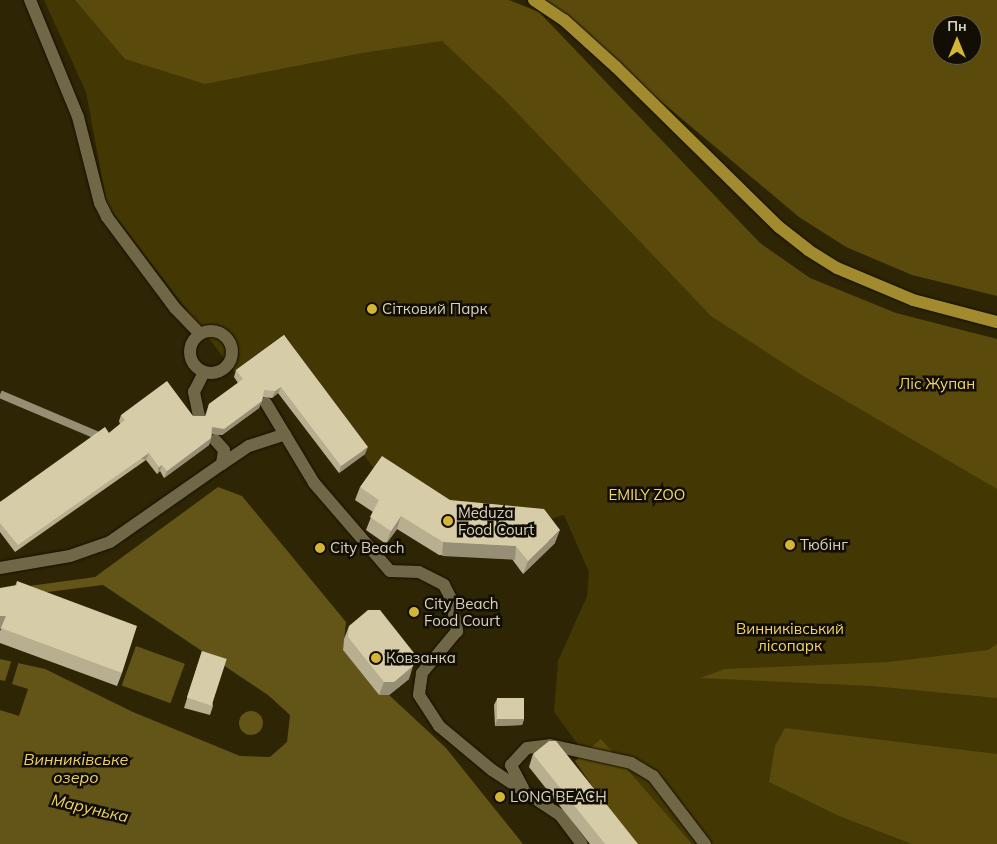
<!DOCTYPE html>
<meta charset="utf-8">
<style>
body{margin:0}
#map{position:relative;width:997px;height:844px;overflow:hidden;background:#2d2504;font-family:Mulish,sans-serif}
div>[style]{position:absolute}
.green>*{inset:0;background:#433703}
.forest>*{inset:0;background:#5a4b0c}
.water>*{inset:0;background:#635418;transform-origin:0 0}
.round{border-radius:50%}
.pier>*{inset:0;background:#2d2504}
.roads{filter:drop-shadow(0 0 1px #140e00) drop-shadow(0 0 1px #140e00)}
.minor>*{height:12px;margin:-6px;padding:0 6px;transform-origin:6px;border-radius:6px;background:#706746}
.minor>.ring{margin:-6px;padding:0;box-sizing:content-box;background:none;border:12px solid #706746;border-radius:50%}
.major>*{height:12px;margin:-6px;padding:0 6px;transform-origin:6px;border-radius:6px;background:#a18b2e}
.wall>*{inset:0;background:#b8af90}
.shaded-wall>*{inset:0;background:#968f76;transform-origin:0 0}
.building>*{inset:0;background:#d6cca8;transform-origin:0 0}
.dots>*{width:14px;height:14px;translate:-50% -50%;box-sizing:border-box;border:2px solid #120e03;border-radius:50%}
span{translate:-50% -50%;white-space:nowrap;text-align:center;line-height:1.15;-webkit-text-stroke:5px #120e03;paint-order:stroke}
.poi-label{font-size:15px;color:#d6d1bf}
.left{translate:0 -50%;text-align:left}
.park-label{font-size:15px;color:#f1d56b}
.water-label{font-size:16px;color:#edd167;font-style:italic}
.north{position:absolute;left:932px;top:15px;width:50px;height:50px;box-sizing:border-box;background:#120e03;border:1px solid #605c4e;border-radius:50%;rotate:0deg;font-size:14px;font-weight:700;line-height:20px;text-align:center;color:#d6d1bf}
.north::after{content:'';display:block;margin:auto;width:18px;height:22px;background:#d5b535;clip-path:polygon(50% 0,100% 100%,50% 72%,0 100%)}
</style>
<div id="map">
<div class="green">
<div style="clip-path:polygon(44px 0,464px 0,997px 438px,997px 844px,651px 844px,554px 712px,558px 661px,587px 596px,589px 572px,564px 515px,540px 522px,450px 515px,375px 470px,280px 343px,236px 374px,107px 205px,86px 92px)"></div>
</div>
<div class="forest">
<div style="clip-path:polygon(75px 0,509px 0,539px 12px,760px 243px,810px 278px,896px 313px,997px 339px,997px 489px,800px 374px,711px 316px,505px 100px,442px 41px,362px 53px,205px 84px,125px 59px)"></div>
<div style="clip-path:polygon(evenodd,540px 0,997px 0,997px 296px,912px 275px,846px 247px,799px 217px,540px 0,942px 25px,972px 25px,972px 55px,942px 55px,942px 25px)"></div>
<div style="clip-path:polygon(997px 644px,997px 698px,872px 686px,700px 678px,725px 669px,889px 662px,988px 650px)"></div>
<div style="clip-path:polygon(785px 728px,997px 754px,997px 844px,912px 844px,839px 816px,769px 782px,775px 746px)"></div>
<div style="clip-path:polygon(601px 739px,692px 844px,632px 844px,575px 761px)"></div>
</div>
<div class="water">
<div style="clip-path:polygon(218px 487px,242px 496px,346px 622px,343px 650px,379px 695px,389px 695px,446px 748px,523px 844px,0 844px,0 659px,45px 669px,133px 712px,240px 756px,270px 757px,287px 742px,290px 715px,268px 695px,103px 585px,0 598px,0 590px,95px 577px)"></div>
<div style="left:136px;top:646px;width:52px;height:42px;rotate:20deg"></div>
<div class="round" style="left:239px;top:711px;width:24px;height:24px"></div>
</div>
<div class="pier">
<div style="clip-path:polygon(12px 659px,19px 661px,12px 684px,28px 689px,19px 716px,0 710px,0 680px,5px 681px)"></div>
</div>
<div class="roads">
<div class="minor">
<div style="left:30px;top:0;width:126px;rotate:67.7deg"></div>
<div style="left:78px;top:117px;width:89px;rotate:75.7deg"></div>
<div style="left:100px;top:203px;width:16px;rotate:63deg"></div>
<div style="left:107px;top:217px;width:114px;rotate:53.2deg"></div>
<div style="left:175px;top:308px;width:36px;rotate:46deg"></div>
<div class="ring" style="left:190px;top:331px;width:30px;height:30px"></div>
<div style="left:266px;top:403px;width:93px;rotate:59deg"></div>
<div style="left:314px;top:483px;width:116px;rotate:49.2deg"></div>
<div style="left:390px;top:571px;width:29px;rotate:2deg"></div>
<div style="left:419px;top:572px;width:28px;rotate:27deg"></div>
<div style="left:444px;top:585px;width:16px;rotate:63deg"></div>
<div style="left:451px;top:599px;width:33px;rotate:79deg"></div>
<div style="left:457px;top:631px;width:55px;rotate:129.8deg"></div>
<div style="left:422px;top:673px;width:22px;rotate:98deg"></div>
<div style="left:419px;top:695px;width:37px;rotate:57deg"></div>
<div style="left:439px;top:726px;width:69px;rotate:39.7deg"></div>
<div style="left:492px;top:770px;width:82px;rotate:33.5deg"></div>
<div style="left:560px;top:815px;width:36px;rotate:53deg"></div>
<div style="left:199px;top:416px;width:25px;rotate:-102deg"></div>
<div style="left:194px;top:392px;width:22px;rotate:-63deg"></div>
<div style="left:222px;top:464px;width:32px;rotate:-34deg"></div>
<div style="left:249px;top:446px;width:38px;rotate:-18deg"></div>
<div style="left:0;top:568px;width:71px;rotate:-9.7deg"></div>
<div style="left:70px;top:556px;width:42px;rotate:-19.3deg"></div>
<div style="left:110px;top:542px;width:136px;rotate:-34.9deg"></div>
<div style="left:222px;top:464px;width:14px;rotate:-82deg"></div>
<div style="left:224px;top:450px;width:13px;rotate:-132deg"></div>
<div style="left:523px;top:788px;width:26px;rotate:-118deg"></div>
<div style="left:511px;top:765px;width:23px;rotate:-47deg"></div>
<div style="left:527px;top:748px;width:23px;rotate:-7deg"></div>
<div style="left:550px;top:745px;width:83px;rotate:12.5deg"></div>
<div style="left:631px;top:763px;width:26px;rotate:31deg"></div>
<div style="left:653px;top:776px;width:86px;rotate:52.6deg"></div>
</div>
<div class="major">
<div style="left:534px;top:0;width:36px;rotate:34deg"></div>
<div style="left:564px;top:20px;width:70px;rotate:42.1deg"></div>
<div style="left:616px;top:67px;width:228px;rotate:44.5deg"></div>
<div style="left:779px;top:227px;width:37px;rotate:38deg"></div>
<div style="left:808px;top:250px;width:34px;rotate:32deg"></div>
<div style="left:837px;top:268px;width:82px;rotate:22.8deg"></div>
<div style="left:913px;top:300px;width:87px;rotate:14.7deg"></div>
</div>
</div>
<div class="wall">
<div style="clip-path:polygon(284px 335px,365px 454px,339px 473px,278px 393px,272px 398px,263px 397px,259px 408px,222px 435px,212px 434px,211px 438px,209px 445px,164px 478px,160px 471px,157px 474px,146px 460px,15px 552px,0 532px,0 502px,109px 433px,120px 424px,119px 421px,121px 415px,205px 416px,209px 404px,238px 383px,234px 377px,236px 370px)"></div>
<div style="clip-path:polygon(360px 487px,450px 500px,555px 543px,523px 574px,512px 559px,439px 555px,397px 529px,386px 544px,366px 530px,373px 512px,355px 500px)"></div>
<div style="clip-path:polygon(17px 581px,122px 673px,117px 686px,0 643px,0 631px,1px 629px,0 629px)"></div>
<div style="clip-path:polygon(349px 626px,409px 679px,389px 695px,379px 695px,343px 650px,344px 639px)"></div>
<div style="clip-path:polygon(202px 651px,213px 706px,210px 715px,184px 708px)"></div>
<div style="clip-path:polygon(497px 699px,524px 719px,522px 725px,495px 726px,494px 705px)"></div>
<div style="clip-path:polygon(533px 754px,638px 844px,590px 844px,529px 767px)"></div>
</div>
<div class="shaded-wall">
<div style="clip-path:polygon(281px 387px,278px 393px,272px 398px,275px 391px)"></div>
<div style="clip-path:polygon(262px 401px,259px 408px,222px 435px,210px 434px,212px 427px)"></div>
<div style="clip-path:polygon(211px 438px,209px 445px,164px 478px,167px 471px)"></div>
<div style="clip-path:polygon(368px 447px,365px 454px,339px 473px,341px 466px)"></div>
<div style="left:149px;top:453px;width:8px;height:160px;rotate:113deg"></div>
<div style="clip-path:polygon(162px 465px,160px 471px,157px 474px,159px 467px)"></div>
<div style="clip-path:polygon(401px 516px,397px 529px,386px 544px,391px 531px)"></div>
<div style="clip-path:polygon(560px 530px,555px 543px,523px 574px,528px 561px)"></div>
<div style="left:443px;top:542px;width:73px;height:14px;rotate:3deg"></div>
<div style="clip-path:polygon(0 616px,6px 616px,1px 629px,0 629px)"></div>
<div style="clip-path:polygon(413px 666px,409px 679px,389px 695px,379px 695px,384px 682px)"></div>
<div style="clip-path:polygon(497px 719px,524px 719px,522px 725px,495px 726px)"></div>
</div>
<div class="building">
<div style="clip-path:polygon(284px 335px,368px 447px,341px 466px,281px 387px,275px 391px,264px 390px,262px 401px,224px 429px,212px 427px,211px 438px,167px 471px,162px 465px,159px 467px,149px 453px,18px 545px,0 523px,0 502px,105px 427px,109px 433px,125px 420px,121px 415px,167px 381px,193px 416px,206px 416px,209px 404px,243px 379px,236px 370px)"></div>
<div style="clip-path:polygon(382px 456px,450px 500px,544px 509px,560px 530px,528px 561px,516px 546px,443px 542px,401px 516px,391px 531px,370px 517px,379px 500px,360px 487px)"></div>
<div style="clip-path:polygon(17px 581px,137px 626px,122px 673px,1px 628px,6px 616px,0 616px,0 588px,17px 585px)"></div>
<div style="clip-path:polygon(368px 610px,380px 610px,414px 653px,413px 666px,394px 682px,384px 682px,348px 637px,349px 626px)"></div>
<div style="left:202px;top:651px;width:26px;height:49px;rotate:18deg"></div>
<div style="left:524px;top:698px;width:21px;height:27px;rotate:90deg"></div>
<div style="clip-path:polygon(549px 741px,556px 741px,638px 844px,605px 844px,533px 754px)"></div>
</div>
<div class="dots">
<div style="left:372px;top:309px;background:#d5b535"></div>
<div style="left:448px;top:521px;background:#d5b535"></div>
<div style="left:790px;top:545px;background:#d5b535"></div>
<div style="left:320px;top:548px;background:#d5b535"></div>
<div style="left:414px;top:612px;background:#d5b535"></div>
<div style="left:376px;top:658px;background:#d5b535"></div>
<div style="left:500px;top:797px;background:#d5b535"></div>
</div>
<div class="poi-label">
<span class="left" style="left:382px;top:309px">Сітковий Парк</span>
<span class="left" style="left:458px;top:521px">Meduza<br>Food Court</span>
<span class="left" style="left:800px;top:545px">Тюбінг</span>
<span class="left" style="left:330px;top:548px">City Beach</span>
<span class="left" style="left:424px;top:612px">City Beach<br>Food Court</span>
<span class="left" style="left:386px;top:658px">Ковзанка</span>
<span class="left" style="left:510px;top:797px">LONG BEACH</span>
</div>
<div class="park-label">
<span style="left:937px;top:384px">Ліс Жупан</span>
<span style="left:647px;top:495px">EMILY ZOO</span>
<span style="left:790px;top:637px">Винниківський<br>лісопарк</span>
</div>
<div class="water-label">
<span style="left:76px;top:768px">Винниківське<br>озеро</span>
<span style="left:90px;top:808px;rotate:13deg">Марунька</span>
</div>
<div class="north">Пн</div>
</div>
